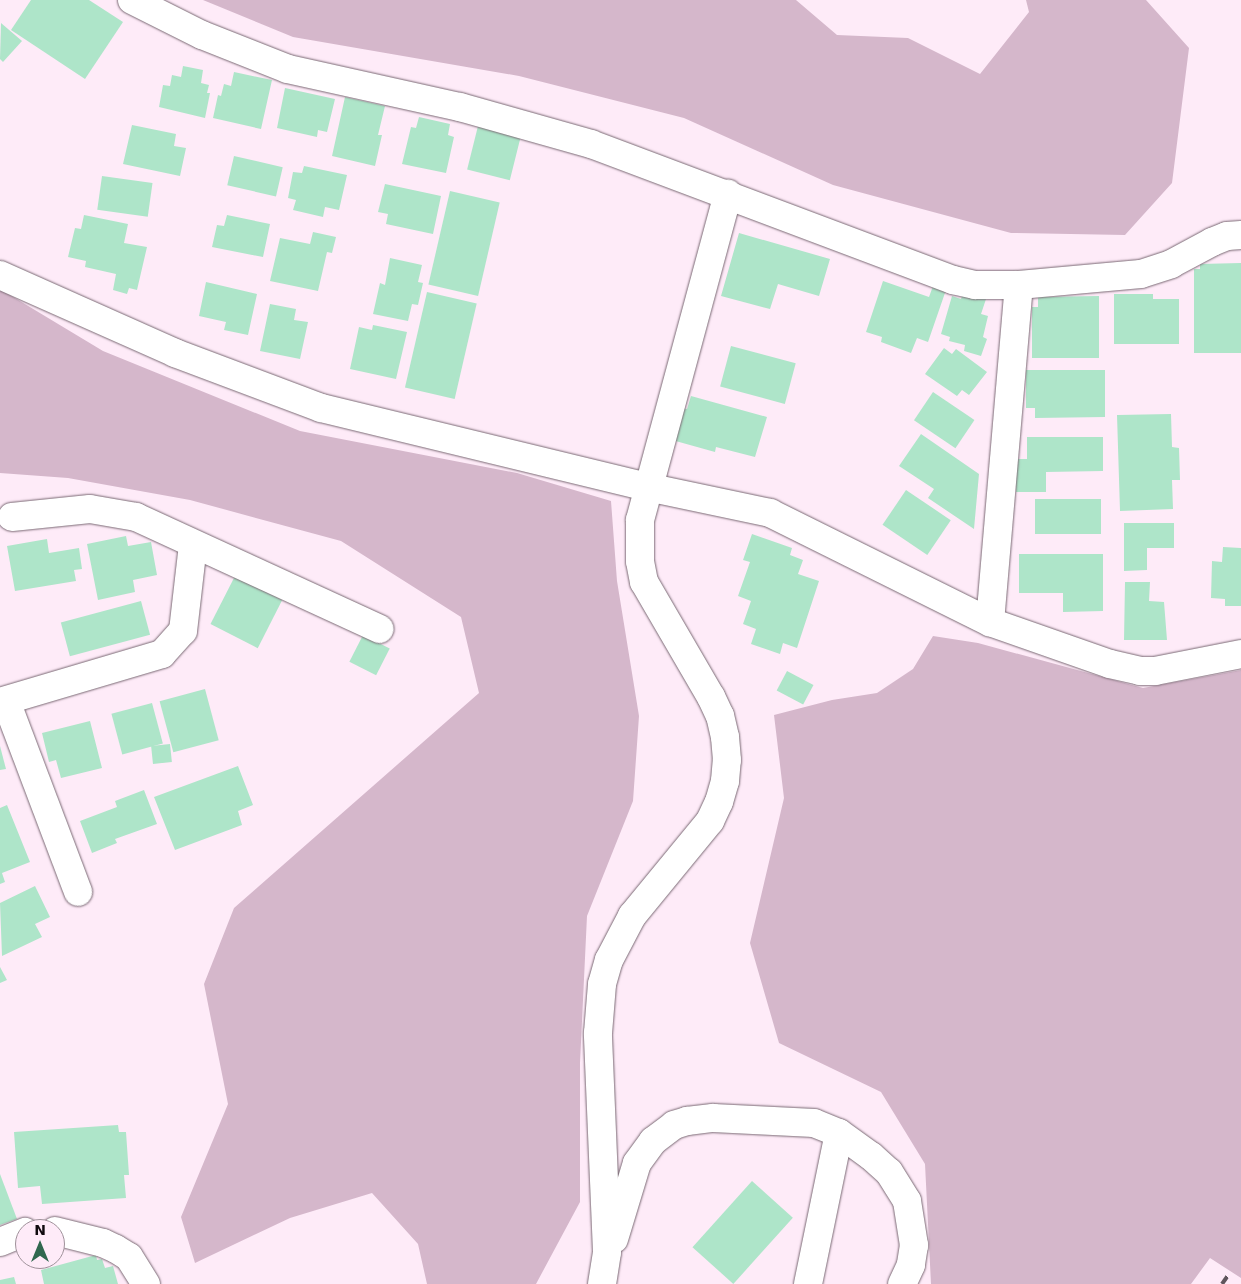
<!DOCTYPE html>
<style>
body{margin:0}
#map{position:relative;width:1241px;height:1284px;overflow:hidden;background:#feebf8;font-family:"DejaVu Sans",sans-serif}
div>[style]{position:absolute}
.green>*{inset:0;background:#d5b7cb}
.building>*{inset:0;background:#aee5c9;transform-origin:0 0}
.roads{filter:drop-shadow(0 0 1px #7a6974) drop-shadow(0 0 1px #7a6974)}
.minor>*{height:28px;margin:-14px;padding:0 14px;transform-origin:14px;border-radius:14px;background:#fff}
.rail>*{height:4px;margin-top:-2px;transform-origin:0;background:repeating-linear-gradient(90deg,#5f555c 0 9px,transparent 0 18px)}
span{translate:-50% -50%;white-space:nowrap;text-align:center;line-height:1.15;-webkit-text-stroke:4px #feebf8;paint-order:stroke}
.north{position:absolute;left:15px;top:1219px;width:50px;height:50px;box-sizing:border-box;background:#feebf8;border:1px solid #9f919a;border-radius:50%;rotate:0deg;font-size:14px;font-weight:700;line-height:20px;text-align:center;color:#100a0e}
.north::after{content:'';display:block;margin:auto;width:18px;height:22px;background:#30684f;clip-path:polygon(50% 0,100% 100%,50% 72%,0 100%)}
</style>
<div id="map">
<div class="green">
<div style="clip-path:polygon(203px 0,796px 0,837px 35px,908px 38px,980px 74px,1029px 12px,1026px 0,1146px 0,1189px 48px,1172px 183px,1125px 235px,1011px 233px,833px 185px,684px 118px,519px 76px,293px 37px)"></div>
<div style="clip-path:polygon(0 289px,103px 351px,300px 431px,517px 473px,611px 501px,617px 581px,639px 716px,633px 801px,587px 916px,580px 1063px,580px 1202px,536px 1284px,427px 1284px,418px 1244px,372px 1193px,290px 1218px,195px 1263px,181px 1217px,228px 1104px,204px 984px,234px 908px,479px 693px,461px 617px,341px 541px,190px 500px,68px 478px,0 473px)"></div>
<div style="clip-path:polygon(933px 636px,978px 643px,1143px 688px,1241px 670px,1241px 1278px,1210px 1258px,1191px 1284px,931px 1284px,925px 1164px,881px 1092px,779px 1043px,750px 943px,784px 798px,774px 715px,832px 700px,877px 693px,913px 669px)"></div>
</div>
<div class="building">
<div style="clip-path:polygon(31px 0,89px 0,123px 22px,85px 79px,11px 30px)"></div>
<div style="clip-path:polygon(1px 23px,22px 41px,3px 62px,0 59px)"></div>
<div style="clip-path:polygon(183px 66px,203px 70px,201px 83px,209px 85px,207px 93px,210px 93px,205px 118px,159px 107px,163px 85px,170px 86px,172px 75px,181px 77px)"></div>
<div style="clip-path:polygon(234px 72px,272px 80px,261px 129px,213px 118px,218px 95px,221px 96px,224px 84px,231px 86px)"></div>
<div style="clip-path:polygon(285px 88px,335px 99px,327px 132px,318px 130px,317px 137px,277px 128px)"></div>
<div style="clip-path:polygon(345px 97px,385px 106px,378px 135px,382px 135px,375px 166px,332px 156px)"></div>
<div style="clip-path:polygon(419px 117px,450px 124px,448px 135px,454px 137px,446px 173px,402px 164px,411px 127px,416px 128px)"></div>
<div style="left:479px;top:122px;width:44px;height:49px;rotate:14deg"></div>
<div style="clip-path:polygon(132px 125px,176px 134px,174px 146px,186px 148px,180px 176px,123px 164px)"></div>
<div style="left:234px;top:156px;width:50px;height:30px;rotate:13deg"></div>
<div style="clip-path:polygon(304px 166px,347px 175px,339px 210px,325px 207px,323px 217px,293px 210px,296px 200px,288px 198px,293px 172px,302px 173px)"></div>
<div style="left:102px;top:176px;width:51px;height:34px;rotate:8deg"></div>
<div style="clip-path:polygon(385px 184px,441px 196px,433px 234px,386px 224px,388px 214px,378px 212px)"></div>
<div style="left:450px;top:191px;width:51px;height:96px;rotate:13deg"></div>
<div style="clip-path:polygon(84px 215px,128px 224px,124px 243px,147px 247px,137px 290px,129px 288px,127px 294px,113px 290px,116px 274px,85px 267px,86px 261px,68px 257px,75px 228px,81px 229px)"></div>
<div style="clip-path:polygon(227px 215px,270px 224px,263px 257px,212px 247px,217px 225px,224px 226px)"></div>
<div style="clip-path:polygon(313px 232px,336px 237px,332px 253px,327px 252px,318px 291px,270px 281px,280px 238px,310px 244px)"></div>
<div style="clip-path:polygon(739px 233px,830px 259px,819px 296px,778px 284px,770px 309px,721px 296px)"></div>
<div style="clip-path:polygon(390px 258px,422px 265px,418px 282px,423px 283px,418px 305px,412px 304px,408px 321px,373px 314px,380px 283px,385px 285px)"></div>
<div style="clip-path:polygon(1241px 263px,1241px 353px,1194px 353px,1194px 269px,1200px 269px,1200px 264px)"></div>
<div style="clip-path:polygon(883px 281px,929px 297px,933px 286px,946px 290px,928px 342px,917px 338px,911px 353px,881px 342px,882px 337px,866px 332px)"></div>
<div style="clip-path:polygon(206px 282px,257px 294px,248px 335px,224px 330px,226px 322px,199px 316px)"></div>
<div style="left:427px;top:292px;width:51px;height:98px;rotate:13deg"></div>
<div style="clip-path:polygon(963px 293px,986px 299px,981px 314px,988px 316px,983px 337px,987px 339px,981px 356px,964px 351px,965px 345px,949px 341px,950px 337px,941px 334px,952px 296px,961px 299px)"></div>
<div style="clip-path:polygon(1114px 294px,1153px 294px,1153px 299px,1179px 299px,1179px 344px,1114px 344px)"></div>
<div style="clip-path:polygon(1099px 296px,1099px 358px,1032px 358px,1032px 307px,1038px 307px,1038px 297px)"></div>
<div style="clip-path:polygon(270px 304px,296px 309px,294px 320px,308px 322px,300px 359px,260px 351px)"></div>
<div style="clip-path:polygon(373px 325px,407px 332px,396px 379px,350px 369px,359px 327px,372px 330px)"></div>
<div style="left:731px;top:346px;width:67px;height:42px;rotate:15deg"></div>
<div style="clip-path:polygon(944px 348px,952px 354px,956px 349px,987px 372px,969px 395px,962px 390px,957px 396px,925px 374px)"></div>
<div style="clip-path:polygon(1026px 370px,1105px 370px,1105px 417px,1035px 418px,1035px 408px,1026px 408px)"></div>
<div style="left:933px;top:392px;width:50px;height:34px;rotate:34deg"></div>
<div style="clip-path:polygon(691px 396px,767px 417px,755px 457px,716px 447px,715px 452px,672px 440px,681px 408px,687px 409px)"></div>
<div style="clip-path:polygon(1171px 414px,1172px 447px,1179px 448px,1180px 480px,1172px 480px,1173px 509px,1120px 511px,1117px 415px)"></div>
<div style="clip-path:polygon(921px 434px,979px 474px,974px 529px,928px 498px,934px 489px,899px 466px)"></div>
<div style="clip-path:polygon(1027px 437px,1103px 437px,1103px 471px,1046px 472px,1046px 492px,1016px 492px,1016px 459px,1027px 459px)"></div>
<div style="left:906px;top:490px;width:54px;height:42px;rotate:34deg"></div>
<div style="left:1101px;top:499px;width:35px;height:66px;rotate:90deg"></div>
<div style="clip-path:polygon(1124px 523px,1174px 523px,1174px 548px,1147px 548px,1147px 570px,1124px 571px)"></div>
<div style="clip-path:polygon(752px 534px,792px 548px,790px 555px,803px 560px,798px 574px,819px 581px,797px 648px,783px 643px,780px 654px,751px 644px,756px 629px,743px 624px,751px 601px,738px 596px,750px 562px,743px 560px)"></div>
<div style="clip-path:polygon(126px 536px,128px 546px,151px 542px,157px 575px,133px 580px,135px 592px,98px 600px,87px 544px)"></div>
<div style="clip-path:polygon(47px 539px,49px 553px,79px 548px,82px 569px,74px 570px,76px 581px,15px 591px,7px 546px)"></div>
<div style="clip-path:polygon(1223px 547px,1241px 548px,1241px 606px,1225px 606px,1225px 599px,1211px 598px,1212px 561px,1222px 562px)"></div>
<div style="clip-path:polygon(1019px 554px,1103px 554px,1103px 611px,1063px 612px,1063px 593px,1019px 593px)"></div>
<div style="left:235px;top:576px;width:53px;height:54px;rotate:27deg"></div>
<div style="clip-path:polygon(1125px 582px,1150px 582px,1149px 601px,1164px 602px,1167px 640px,1124px 640px)"></div>
<div style="left:141px;top:601px;width:35px;height:83px;rotate:75deg"></div>
<div style="left:363px;top:635px;width:30px;height:30px;rotate:27deg"></div>
<div style="left:787px;top:671px;width:30px;height:22px;rotate:28deg"></div>
<div style="left:205px;top:689px;width:53px;height:47px;rotate:75deg"></div>
<div style="left:152px;top:703px;width:42px;height:42px;rotate:75deg"></div>
<div style="clip-path:polygon(90px 721px,102px 768px,61px 778px,56px 760px,49px 762px,42px 733px)"></div>
<div style="left:170px;top:744px;width:18px;height:19px;rotate:84deg"></div>
<div style="clip-path:polygon(0 746px,6px 769px,0 770px)"></div>
<div style="clip-path:polygon(238px 766px,253px 805px,238px 811px,242px 825px,175px 850px,154px 797px)"></div>
<div style="clip-path:polygon(144px 790px,157px 824px,115px 839px,117px 843px,92px 853px,80px 821px,117px 807px,115px 801px)"></div>
<div style="clip-path:polygon(7px 805px,30px 862px,2px 873px,5px 882px,0 884px,0 808px)"></div>
<div style="clip-path:polygon(35px 886px,50px 917px,35px 924px,42px 937px,2px 956px,0 903px)"></div>
<div style="clip-path:polygon(0 967px,7px 980px,0 983px)"></div>
<div style="clip-path:polygon(118px 1125px,119px 1132px,126px 1132px,129px 1175px,124px 1175px,126px 1198px,42px 1204px,40px 1186px,18px 1188px,14px 1132px)"></div>
<div style="clip-path:polygon(0 1174px,17px 1219px,0 1225px)"></div>
<div style="left:752px;top:1181px;width:55px;height:89px;rotate:42deg"></div>
<div style="clip-path:polygon(96px 1255px,97px 1260px,102px 1259px,105px 1268px,113px 1266px,118px 1284px,44px 1284px,41px 1270px)"></div>
<div style="clip-path:polygon(14px 1277px,16px 1284px,0 1284px,0 1280px)"></div>
</div>
<div class="roads">
<div class="minor">
<div style="left:132px;top:0;width:78px;rotate:26.6deg"></div>
<div style="left:202px;top:35px;width:92px;rotate:21.6deg"></div>
<div style="left:288px;top:69px;width:176px;rotate:12.5deg"></div>
<div style="left:460px;top:107px;width:136px;rotate:15.8deg"></div>
<div style="left:591px;top:144px;width:387px;rotate:20.6deg"></div>
<div style="left:953px;top:280px;width:23px;rotate:13deg"></div>
<div style="left:975px;top:285px;width:44px"></div>
<div style="left:1019px;top:285px;width:122px;rotate:-5.2deg"></div>
<div style="left:1141px;top:274px;width:32px;rotate:-18deg"></div>
<div style="left:1171px;top:264px;width:47px;rotate:-28.2deg"></div>
<div style="left:1212px;top:242px;width:16px;rotate:-22deg"></div>
<div style="left:1227px;top:236px;width:14px;rotate:-4deg"></div>
<div style="left:0;top:275px;width:192px;rotate:24deg"></div>
<div style="left:175px;top:353px;width:156px;rotate:20.6deg"></div>
<div style="left:321px;top:408px;width:335px;rotate:13.6deg"></div>
<div style="left:647px;top:487px;width:126px;rotate:11.9deg"></div>
<div style="left:770px;top:513px;width:246px;rotate:26.4deg"></div>
<div style="left:990px;top:622px;width:127px;rotate:19.3deg"></div>
<div style="left:1110px;top:664px;width:31px;rotate:13deg"></div>
<div style="left:1140px;top:671px;width:15px"></div>
<div style="left:1155px;top:671px;width:88px;rotate:-11.2deg"></div>
<div style="left:12px;top:517px;width:78px;rotate:-5.9deg"></div>
<div style="left:90px;top:509px;width:47px;rotate:9.9deg"></div>
<div style="left:136px;top:517px;width:268px;rotate:24.7deg"></div>
<div style="left:990px;top:622px;width:338px;rotate:-85.1deg"></div>
<div style="left:6px;top:701px;width:204px;rotate:69.3deg"></div>
<div style="left:0;top:702px;width:169px;rotate:-16.5deg"></div>
<div style="left:162px;top:654px;width:31px;rotate:-48deg"></div>
<div style="left:183px;top:631px;width:87px;rotate:-83.4deg"></div>
<div style="left:55px;top:1231px;width:49px;rotate:14deg"></div>
<div style="left:103px;top:1243px;width:14px;rotate:25deg"></div>
<div style="left:116px;top:1249px;width:15px;rotate:32deg"></div>
<div style="left:129px;top:1257px;width:32px;rotate:58deg"></div>
<div style="left:614px;top:1239px;width:79px;rotate:-73.2deg"></div>
<div style="left:637px;top:1163px;width:27px;rotate:-54deg"></div>
<div style="left:653px;top:1141px;width:26px;rotate:-37deg"></div>
<div style="left:674px;top:1125px;width:14px;rotate:-17deg"></div>
<div style="left:687px;top:1121px;width:26px;rotate:-7deg"></div>
<div style="left:713px;top:1118px;width:101px;rotate:2.8deg"></div>
<div style="left:814px;top:1123px;width:27px;rotate:22deg"></div>
<div style="left:839px;top:1133px;width:39px;rotate:36deg"></div>
<div style="left:871px;top:1156px;width:24px;rotate:42deg"></div>
<div style="left:889px;top:1172px;width:34px;rotate:58deg"></div>
<div style="left:907px;top:1201px;width:45px;rotate:81deg"></div>
<div style="left:914px;top:1245px;width:20px;rotate:99deg"></div>
<div style="left:911px;top:1265px;width:21px;rotate:115deg"></div>
<div style="left:0;top:1242px;width:27px;rotate:-22deg"></div>
<div style="left:602px;top:1284px;width:32px;rotate:-81deg"></div>
<div style="left:607px;top:1252px;width:219px;rotate:-92.4deg"></div>
<div style="left:598px;top:1033px;width:49px;rotate:-85.3deg"></div>
<div style="left:602px;top:984px;width:25px;rotate:-74deg"></div>
<div style="left:609px;top:960px;width:50px;rotate:-62.4deg"></div>
<div style="left:632px;top:916px;width:123px;rotate:-50.6deg"></div>
<div style="left:710px;top:821px;width:21px;rotate:-65deg"></div>
<div style="left:719px;top:802px;width:22px;rotate:-74deg"></div>
<div style="left:725px;top:781px;width:21px;rotate:-85deg"></div>
<div style="left:727px;top:760px;width:23px;rotate:-95deg"></div>
<div style="left:725px;top:737px;width:22px;rotate:-103deg"></div>
<div style="left:720px;top:716px;width:21px;rotate:-115deg"></div>
<div style="left:711px;top:697px;width:133px;rotate:-120.2deg"></div>
<div style="left:644px;top:582px;width:21px;rotate:-101deg"></div>
<div style="left:640px;top:561px;width:41px;rotate:-90deg"></div>
<div style="left:640px;top:520px;width:338px;rotate:-74.9deg"></div>
<div style="left:808px;top:1284px;width:154px;rotate:-78.4deg"></div>
</div>
</div>
<div class="rail">
<div style="left:1222px;top:1284px;width:16px;rotate:-55deg"></div>
</div>
<div class="north">N</div>
</div>
